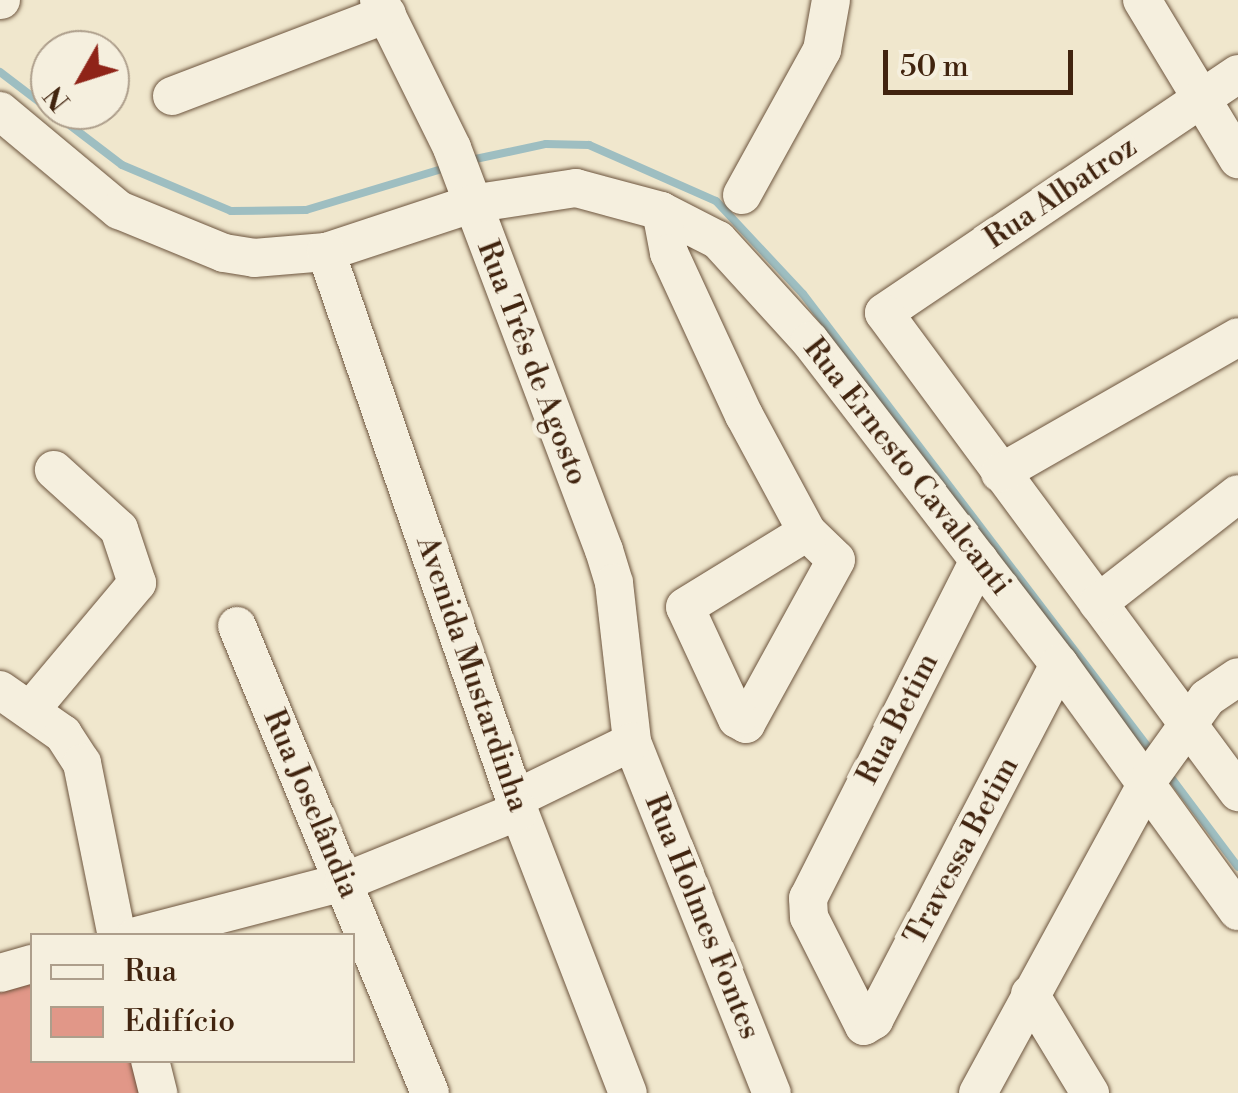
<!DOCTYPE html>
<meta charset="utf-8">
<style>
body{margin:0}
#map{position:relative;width:1238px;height:1093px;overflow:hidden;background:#f0e7cd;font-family:"Libre Bodoni",serif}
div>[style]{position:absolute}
.stream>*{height:8px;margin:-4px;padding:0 4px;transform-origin:4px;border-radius:4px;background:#9ebec1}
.building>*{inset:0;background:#e19788}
.roads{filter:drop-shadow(0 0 2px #6d553e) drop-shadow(0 0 2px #6d553e)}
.minor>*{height:38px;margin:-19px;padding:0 19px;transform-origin:19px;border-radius:19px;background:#f5efde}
span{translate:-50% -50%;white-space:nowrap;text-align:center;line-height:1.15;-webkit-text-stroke:10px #f5efde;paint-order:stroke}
.street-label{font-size:30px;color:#41240f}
.legend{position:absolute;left:30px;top:933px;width:325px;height:130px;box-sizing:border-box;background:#f5efde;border:2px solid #ad9e8b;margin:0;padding:12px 18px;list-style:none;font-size:30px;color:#41240f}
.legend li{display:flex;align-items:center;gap:20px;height:50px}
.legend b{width:50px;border:2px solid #ad9e8b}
.north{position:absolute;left:30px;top:30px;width:100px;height:100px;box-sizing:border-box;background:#f5efde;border:2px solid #ad9e8b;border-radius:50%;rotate:231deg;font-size:28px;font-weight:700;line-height:40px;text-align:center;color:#41240f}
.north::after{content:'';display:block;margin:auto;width:35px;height:45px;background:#8f2418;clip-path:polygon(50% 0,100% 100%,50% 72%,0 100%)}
.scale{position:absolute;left:883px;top:50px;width:190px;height:45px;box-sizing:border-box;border:5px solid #41240f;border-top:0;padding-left:12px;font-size:30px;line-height:35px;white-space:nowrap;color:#41240f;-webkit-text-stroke:8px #f5efde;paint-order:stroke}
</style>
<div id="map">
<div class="stream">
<div style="left:0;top:72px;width:153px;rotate:37.3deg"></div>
<div style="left:122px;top:165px;width:118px;rotate:22.9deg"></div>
<div style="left:231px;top:211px;width:75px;rotate:-0.8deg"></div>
<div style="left:306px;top:210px;width:148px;rotate:-16.8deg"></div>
<div style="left:466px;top:161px;width:82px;rotate:-12deg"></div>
<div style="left:546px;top:144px;width:43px;rotate:1.3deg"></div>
<div style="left:589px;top:145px;width:139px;rotate:23.8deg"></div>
<div style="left:716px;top:201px;width:127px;rotate:46.9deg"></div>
<div style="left:803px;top:294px;width:579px;rotate:52.71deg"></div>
<div style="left:1166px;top:771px;width:120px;rotate:53.1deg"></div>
</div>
<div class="building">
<div style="clip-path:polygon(32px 981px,32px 1060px,138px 1060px,146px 1093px,0 1093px,0 990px)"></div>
</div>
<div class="roads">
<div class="minor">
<div style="left:0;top:0;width:1px"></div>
<div style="left:379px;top:0;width:165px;rotate:63.7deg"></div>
<div style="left:452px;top:148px;width:430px;rotate:69.3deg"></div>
<div style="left:604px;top:550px;width:34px;rotate:73deg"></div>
<div style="left:614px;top:583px;width:160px;rotate:83.5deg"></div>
<div style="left:632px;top:742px;width:378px;rotate:68.3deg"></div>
<div style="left:1142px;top:0;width:186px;rotate:58.9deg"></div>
<div style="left:1238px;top:74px;width:427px;rotate:146deg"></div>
<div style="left:884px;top:313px;width:596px;rotate:53.53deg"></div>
<div style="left:172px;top:96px;width:230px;rotate:-20.9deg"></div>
<div style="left:0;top:111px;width:155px;rotate:39.8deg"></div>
<div style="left:119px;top:210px;width:113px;rotate:22.3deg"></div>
<div style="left:224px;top:253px;width:30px;rotate:9deg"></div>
<div style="left:254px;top:258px;width:72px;rotate:-4.8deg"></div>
<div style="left:326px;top:252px;width:153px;rotate:-18.3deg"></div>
<div style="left:471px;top:204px;width:106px;rotate:-8.7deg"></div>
<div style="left:576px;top:188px;width:88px;rotate:15.1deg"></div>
<div style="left:661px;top:211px;width:64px;rotate:27deg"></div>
<div style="left:718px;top:240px;width:137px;rotate:47.7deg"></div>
<div style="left:810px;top:341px;width:408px;rotate:52.4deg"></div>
<div style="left:1059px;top:664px;width:305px;rotate:54.1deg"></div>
<div style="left:742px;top:195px;width:166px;rotate:-61.1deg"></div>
<div style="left:822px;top:50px;width:51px;rotate:-79.8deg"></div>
<div style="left:661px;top:211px;width:43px;rotate:79.2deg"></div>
<div style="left:669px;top:253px;width:179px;rotate:65.2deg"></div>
<div style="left:744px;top:415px;width:133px;rotate:61.7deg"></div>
<div style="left:807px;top:532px;width:40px;rotate:44deg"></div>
<div style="left:836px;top:560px;width:187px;rotate:118.8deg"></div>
<div style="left:746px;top:724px;width:10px;rotate:-151deg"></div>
<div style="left:737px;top:719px;width:123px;rotate:-114.9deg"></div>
<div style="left:685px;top:607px;width:143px;rotate:-31.6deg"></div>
<div style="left:326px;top:252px;width:591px;rotate:70.95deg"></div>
<div style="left:519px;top:811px;width:302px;rotate:68.9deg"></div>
<div style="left:1000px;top:473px;width:274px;rotate:-29.7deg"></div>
<div style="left:979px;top:560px;width:379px;rotate:116.8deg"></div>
<div style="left:808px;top:898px;width:19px;rotate:87deg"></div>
<div style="left:809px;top:917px;width:122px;rotate:63.2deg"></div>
<div style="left:864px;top:1026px;width:12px;rotate:-31deg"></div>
<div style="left:874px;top:1020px;width:401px;rotate:-62.5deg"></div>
<div style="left:1098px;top:603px;width:177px;rotate:-37.9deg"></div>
<div style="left:237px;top:626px;width:505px;rotate:67.55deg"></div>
<div style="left:0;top:690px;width:77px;rotate:34.9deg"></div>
<div style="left:63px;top:734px;width:35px;rotate:57deg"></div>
<div style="left:82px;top:763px;width:177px;rotate:78.6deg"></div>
<div style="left:33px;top:707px;width:162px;rotate:-50deg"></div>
<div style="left:137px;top:583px;width:57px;rotate:-108.4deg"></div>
<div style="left:119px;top:529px;width:88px;rotate:-137.8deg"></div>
<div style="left:515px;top:799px;width:130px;rotate:-26deg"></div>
<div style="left:136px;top:936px;width:215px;rotate:-14.6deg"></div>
<div style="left:344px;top:882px;width:189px;rotate:-22.1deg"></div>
<div style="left:0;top:973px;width:33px;rotate:-16deg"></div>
<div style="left:1030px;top:994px;width:116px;rotate:58.8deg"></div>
<div style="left:150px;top:1060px;width:34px;rotate:76deg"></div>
<div style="left:978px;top:1093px;width:361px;rotate:-61.4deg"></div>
<div style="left:1151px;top:776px;width:96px;rotate:-54.3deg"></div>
<div style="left:1207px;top:698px;width:37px;rotate:-34deg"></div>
</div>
</div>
<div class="street-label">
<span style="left:1061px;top:193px;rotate:-34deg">Rua Albatroz</span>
<span style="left:532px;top:363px;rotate:69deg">Rua Três de Agosto</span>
<span style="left:907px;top:467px;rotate:52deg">Rua Ernesto Cavalcanti</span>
<span style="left:472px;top:674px;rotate:71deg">Avenida Mustardinha</span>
<span style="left:898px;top:719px;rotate:-63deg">Rua Betim</span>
<span style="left:311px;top:804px;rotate:67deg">Rua Joselândia</span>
<span style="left:962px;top:851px;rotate:-62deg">Travessa Betim</span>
<span style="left:702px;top:917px;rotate:68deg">Rua Holmes Fontes</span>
</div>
<ul class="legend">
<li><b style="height:12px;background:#f5efde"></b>Rua</li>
<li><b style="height:28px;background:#e19788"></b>Edifício</li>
</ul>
<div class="north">N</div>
<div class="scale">50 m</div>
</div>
